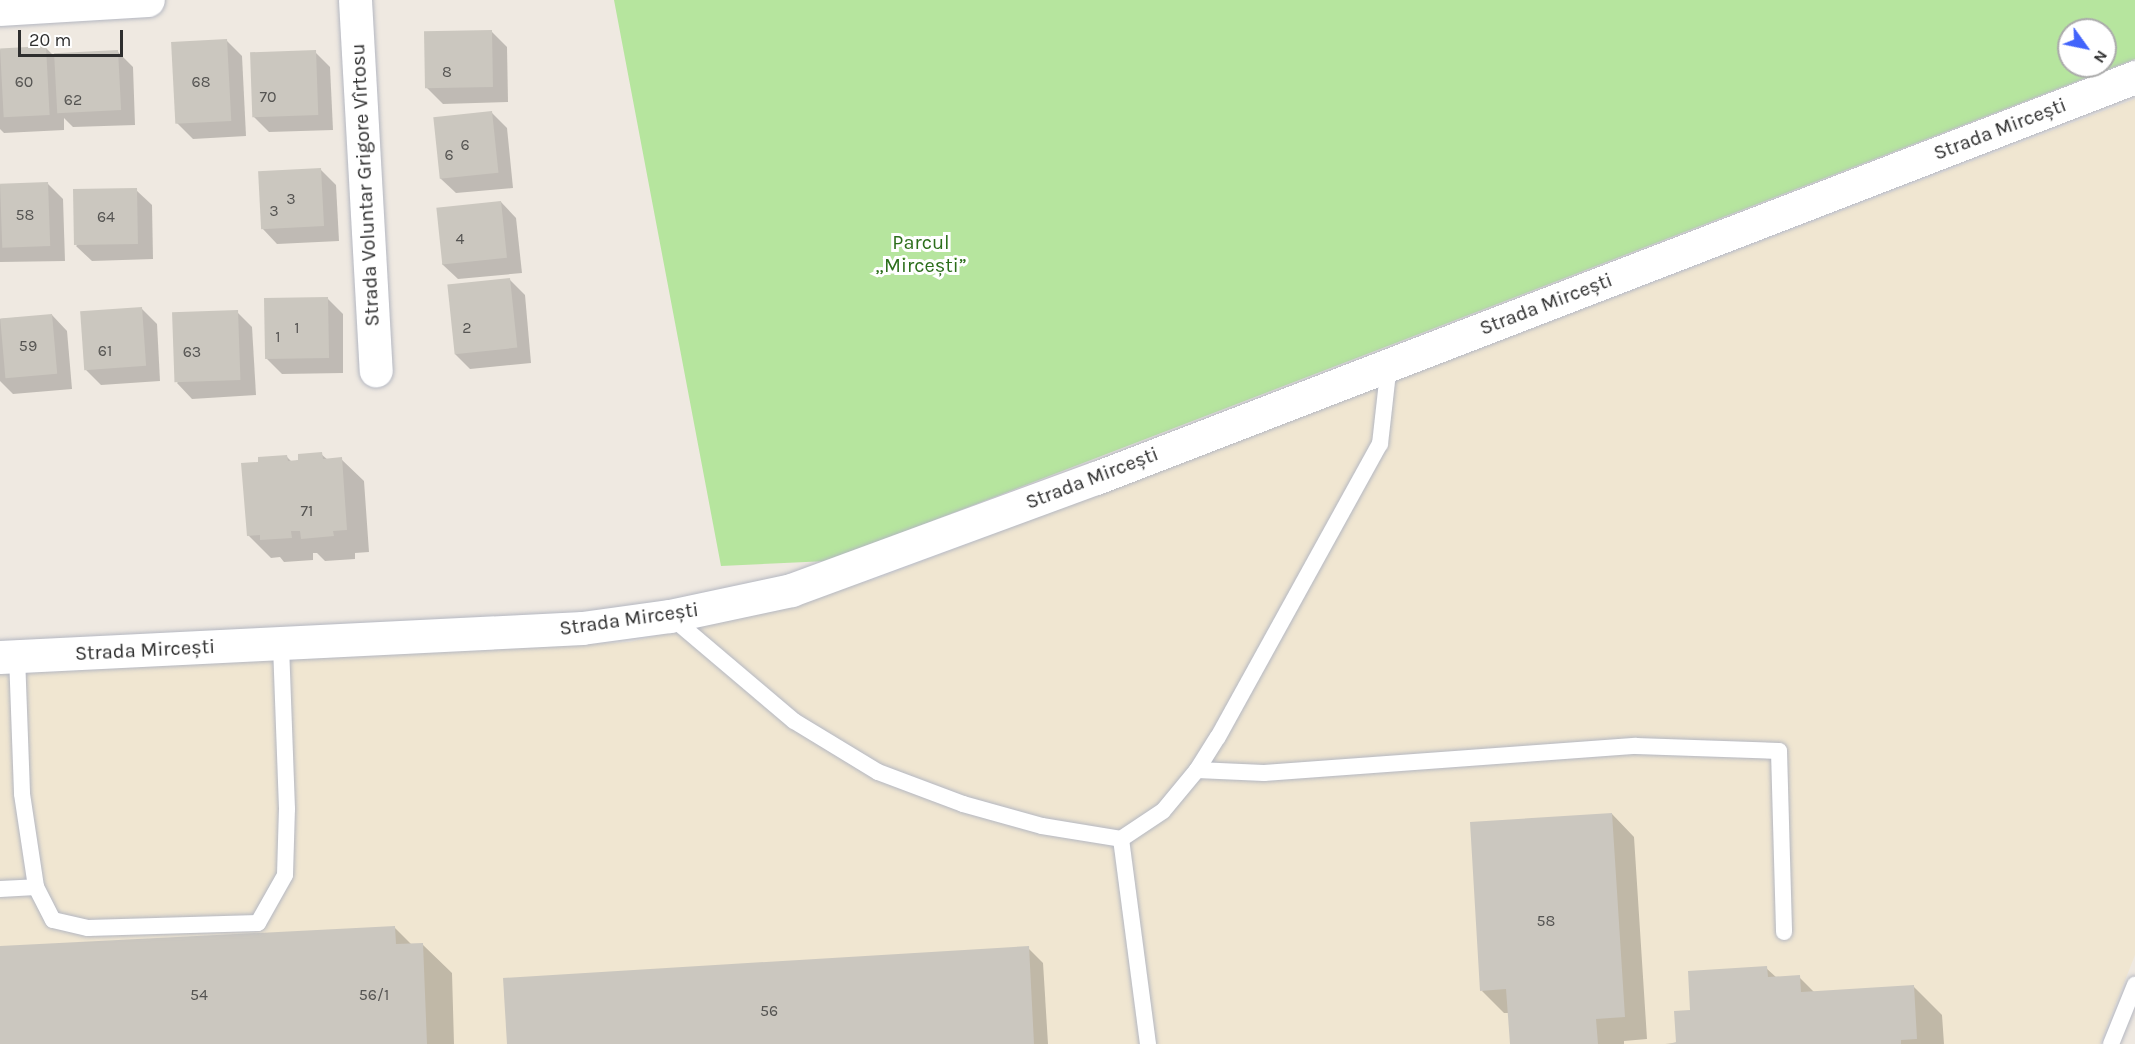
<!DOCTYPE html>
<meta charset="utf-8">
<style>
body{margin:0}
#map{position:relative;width:2135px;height:1044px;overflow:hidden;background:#efe9e1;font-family:Karla,sans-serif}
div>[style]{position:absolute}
.education>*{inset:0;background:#f0e6d1}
.green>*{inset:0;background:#b6e59e}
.shadow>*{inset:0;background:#0003}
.building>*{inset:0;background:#cbc7bf;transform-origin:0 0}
.roads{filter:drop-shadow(0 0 2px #b4b7c1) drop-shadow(0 0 2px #b4b7c1)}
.service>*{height:16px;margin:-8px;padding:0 8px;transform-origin:8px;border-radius:8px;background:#fff}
.minor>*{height:33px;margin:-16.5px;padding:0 16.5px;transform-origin:16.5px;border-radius:16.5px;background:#fff}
.secondary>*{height:33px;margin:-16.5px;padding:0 16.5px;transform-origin:16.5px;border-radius:16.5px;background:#fff}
span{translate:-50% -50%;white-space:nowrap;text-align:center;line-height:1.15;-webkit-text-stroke:6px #fff;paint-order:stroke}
.number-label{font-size:16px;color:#555452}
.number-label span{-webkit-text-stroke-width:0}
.street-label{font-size:20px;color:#2e2e2e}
.park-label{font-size:20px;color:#2c6e1b}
.north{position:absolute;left:2057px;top:18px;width:60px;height:60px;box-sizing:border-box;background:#fff;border:2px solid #ababab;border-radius:50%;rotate:123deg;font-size:16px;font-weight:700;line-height:24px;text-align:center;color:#2e2e2e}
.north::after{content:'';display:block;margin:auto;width:21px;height:27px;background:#4264fb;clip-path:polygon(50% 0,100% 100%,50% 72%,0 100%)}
.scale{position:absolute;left:18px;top:30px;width:105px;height:27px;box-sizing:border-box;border:3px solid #2e2e2e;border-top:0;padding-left:8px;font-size:18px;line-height:21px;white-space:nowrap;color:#2e2e2e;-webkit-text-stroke:4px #fff;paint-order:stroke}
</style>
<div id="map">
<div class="education">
<div style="clip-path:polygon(2135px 99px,2135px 955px,2100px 1044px,0 1044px,0 674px,630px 642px,791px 602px,876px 579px)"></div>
</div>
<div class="green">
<div style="clip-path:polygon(evenodd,614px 0,2135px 0,2135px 59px,828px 561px,721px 566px,614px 0,2069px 30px,2105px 30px,2105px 66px,2069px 66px,2069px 30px)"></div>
</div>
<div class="shadow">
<div style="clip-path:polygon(491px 31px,507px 47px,508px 102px,443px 104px,427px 88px)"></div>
<div style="clip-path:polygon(226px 40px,242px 56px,246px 136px,193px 139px,177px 123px)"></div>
<div style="clip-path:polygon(46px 48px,55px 57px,118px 52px,133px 67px,135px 125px,73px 127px,64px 118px,64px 130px,4px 133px,0 129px,0 50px)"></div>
<div style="clip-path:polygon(315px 52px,330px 67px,333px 130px,269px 132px,254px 117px)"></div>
<div style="clip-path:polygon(491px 112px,507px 128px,513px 188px,456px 193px,440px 178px)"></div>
<div style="clip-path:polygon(321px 170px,336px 185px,339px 241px,277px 244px,262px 228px)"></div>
<div style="clip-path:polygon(48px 184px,63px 199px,65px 261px,0 262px,0 185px)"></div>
<div style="clip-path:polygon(136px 190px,152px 205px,153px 259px,92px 261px,76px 246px)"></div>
<div style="clip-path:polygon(501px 202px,516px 218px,522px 273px,458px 279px,442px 264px)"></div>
<div style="clip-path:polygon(510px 280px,525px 295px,531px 363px,470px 369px,455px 354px)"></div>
<div style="clip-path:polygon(328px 299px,343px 314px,343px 373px,282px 374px,266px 358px)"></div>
<div style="clip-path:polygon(142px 309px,157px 324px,160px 381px,101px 385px,85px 369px)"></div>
<div style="clip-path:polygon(237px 312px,252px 327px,256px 395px,192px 399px,177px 383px)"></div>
<div style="clip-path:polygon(52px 315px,67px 331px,72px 389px,13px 394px,0 381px,0 319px)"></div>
<div style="clip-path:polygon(321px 454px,328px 460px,341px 459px,364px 481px,369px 552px,355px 553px,355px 559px,325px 561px,317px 553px,313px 553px,313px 560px,284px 562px,280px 557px,271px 558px,248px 535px,260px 463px,287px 457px,292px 462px)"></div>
<div style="clip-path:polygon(1612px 814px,1634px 837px,1647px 1039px,1624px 1041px,1624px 1044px,1511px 1044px,1509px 1013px,1504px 1013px,1482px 991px)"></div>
<div style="clip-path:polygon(395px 928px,412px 945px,423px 945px,452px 973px,454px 1044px,0 1044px,0 947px)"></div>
<div style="clip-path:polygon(1028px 948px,1043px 963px,1048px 1044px,509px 1044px)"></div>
<div style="clip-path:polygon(1766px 968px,1777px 978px,1799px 977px,1815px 993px,1913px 986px,1942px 1015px,1944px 1044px,1665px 1044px,1677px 1043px,1692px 1011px)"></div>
</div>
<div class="building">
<div style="left:492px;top:30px;width:57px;height:68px;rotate:89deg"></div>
<div style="left:227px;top:39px;width:82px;height:56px;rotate:87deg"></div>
<div style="left:46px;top:46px;width:69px;height:46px;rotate:87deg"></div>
<div style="left:118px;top:50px;width:60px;height:64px;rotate:87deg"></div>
<div style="left:316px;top:50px;width:65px;height:66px;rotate:88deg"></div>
<div style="left:492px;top:111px;width:62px;height:59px;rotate:84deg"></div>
<div style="left:321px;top:168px;width:58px;height:63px;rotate:87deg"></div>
<div style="left:48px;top:182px;width:64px;height:48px;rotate:88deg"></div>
<div style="left:137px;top:188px;width:56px;height:64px;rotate:89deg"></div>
<div style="left:501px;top:201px;width:57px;height:65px;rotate:84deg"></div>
<div style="left:510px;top:278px;width:70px;height:63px;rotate:84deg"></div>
<div style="left:328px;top:297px;width:61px;height:64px;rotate:89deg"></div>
<div style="left:142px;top:307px;width:59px;height:62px;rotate:86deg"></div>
<div style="left:238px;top:310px;width:70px;height:66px;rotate:88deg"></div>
<div style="left:52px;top:314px;width:60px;height:52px;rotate:85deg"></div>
<div style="clip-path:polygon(322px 452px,323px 459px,342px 457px,347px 530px,333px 531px,334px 536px,301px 539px,300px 531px,291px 531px,292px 538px,260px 540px,260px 535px,247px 536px,241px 463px,258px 462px,258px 457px,287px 455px,288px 461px,298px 460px,298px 454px)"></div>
<div style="clip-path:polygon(1612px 813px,1625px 1017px,1596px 1019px,1598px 1044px,1510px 1044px,1506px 989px,1480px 991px,1470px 822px)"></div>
<div style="clip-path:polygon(395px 926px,396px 944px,423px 943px,427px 1044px,0 1044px,0 946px)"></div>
<div style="clip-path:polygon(1029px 946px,1034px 1044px,507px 1044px,503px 978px)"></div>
<div style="clip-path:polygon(1767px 966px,1768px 977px,1800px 975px,1801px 992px,1914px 985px,1917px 1039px,1901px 1040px,1901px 1044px,1669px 1044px,1676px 1042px,1674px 1011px,1690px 1010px,1688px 971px)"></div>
</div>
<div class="roads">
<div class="service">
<div style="left:670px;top:616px;width:162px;rotate:40.3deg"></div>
<div style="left:794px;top:721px;width:98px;rotate:31.3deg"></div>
<div style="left:878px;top:772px;width:91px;rotate:20.6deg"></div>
<div style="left:963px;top:804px;width:82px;rotate:15.6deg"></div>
<div style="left:1042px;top:826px;width:80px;rotate:9.3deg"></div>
<div style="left:1121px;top:839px;width:50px;rotate:-33.7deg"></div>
<div style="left:1163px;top:811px;width:53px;rotate:-50.3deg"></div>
<div style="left:1197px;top:770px;width:39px;rotate:-58deg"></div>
<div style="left:1218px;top:737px;width:335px;rotate:-61.1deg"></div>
<div style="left:1380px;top:444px;width:81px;rotate:-83.6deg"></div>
<div style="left:17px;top:656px;width:138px;rotate:87.9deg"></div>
<div style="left:22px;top:794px;width:94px;rotate:81.4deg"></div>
<div style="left:36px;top:887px;width:37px;rotate:63deg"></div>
<div style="left:53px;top:920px;width:36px;rotate:13deg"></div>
<div style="left:88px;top:928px;width:170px;rotate:-1.7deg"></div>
<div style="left:258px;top:923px;width:55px;rotate:-60.6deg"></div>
<div style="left:285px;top:875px;width:66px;rotate:-88.3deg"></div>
<div style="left:287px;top:809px;width:166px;rotate:-92.1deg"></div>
<div style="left:1197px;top:770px;width:67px;rotate:2.6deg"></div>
<div style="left:1264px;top:773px;width:373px;rotate:-4.2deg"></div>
<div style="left:1636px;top:746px;width:143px;rotate:2deg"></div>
<div style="left:1779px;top:751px;width:181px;rotate:88.4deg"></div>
<div style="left:1121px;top:839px;width:207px;rotate:82.5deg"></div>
<div style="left:0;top:889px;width:36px;rotate:-3deg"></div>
<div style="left:2111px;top:1044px;width:64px;rotate:-67.9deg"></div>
</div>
<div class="minor">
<div style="left:355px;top:0;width:371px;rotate:86.8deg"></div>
<div style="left:0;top:9px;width:148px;rotate:-3.5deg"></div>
</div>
<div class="secondary">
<div style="left:0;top:657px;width:583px;rotate:-2.85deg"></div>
<div style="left:582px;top:628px;width:89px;rotate:-7.8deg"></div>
<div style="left:670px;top:616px;width:124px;rotate:-12.1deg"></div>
<div style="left:791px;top:590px;width:325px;rotate:-20.2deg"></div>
<div style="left:1096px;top:478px;width:1114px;rotate:-21.1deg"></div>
</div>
</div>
<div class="number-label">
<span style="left:447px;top:72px">8</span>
<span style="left:24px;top:82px">60</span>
<span style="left:201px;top:82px">68</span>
<span style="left:268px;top:97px">70</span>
<span style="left:73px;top:100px">62</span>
<span style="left:465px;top:145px">6</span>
<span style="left:449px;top:155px">6</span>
<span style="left:291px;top:199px">3</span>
<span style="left:274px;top:211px">3</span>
<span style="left:25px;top:215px">58</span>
<span style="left:106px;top:217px">64</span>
<span style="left:460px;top:239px">4</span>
<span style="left:297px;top:328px">1</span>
<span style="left:467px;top:328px">2</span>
<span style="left:278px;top:337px">1</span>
<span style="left:28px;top:346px">59</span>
<span style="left:105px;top:351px">61</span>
<span style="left:192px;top:352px">63</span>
<span style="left:307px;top:511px">71</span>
<span style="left:1546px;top:921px">58</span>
<span style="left:199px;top:995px">54</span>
<span style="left:374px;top:995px">56/1</span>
<span style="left:769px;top:1011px">56</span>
</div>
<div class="street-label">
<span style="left:2000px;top:129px;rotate:-21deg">Strada Mircești</span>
<span style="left:365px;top:185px;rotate:-93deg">Strada Voluntar Grigore Vîrtosu</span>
<span style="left:1546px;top:304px;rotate:-21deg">Strada Mircești</span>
<span style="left:1092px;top:478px;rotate:-21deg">Strada Mircești</span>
<span style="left:629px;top:619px;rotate:-8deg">Strada Mircești</span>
<span style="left:145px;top:650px;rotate:-3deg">Strada Mircești</span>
</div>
<div class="park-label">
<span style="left:921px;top:254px">Parcul<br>„Mircești”</span>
</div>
<div class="north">N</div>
<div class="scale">20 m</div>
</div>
